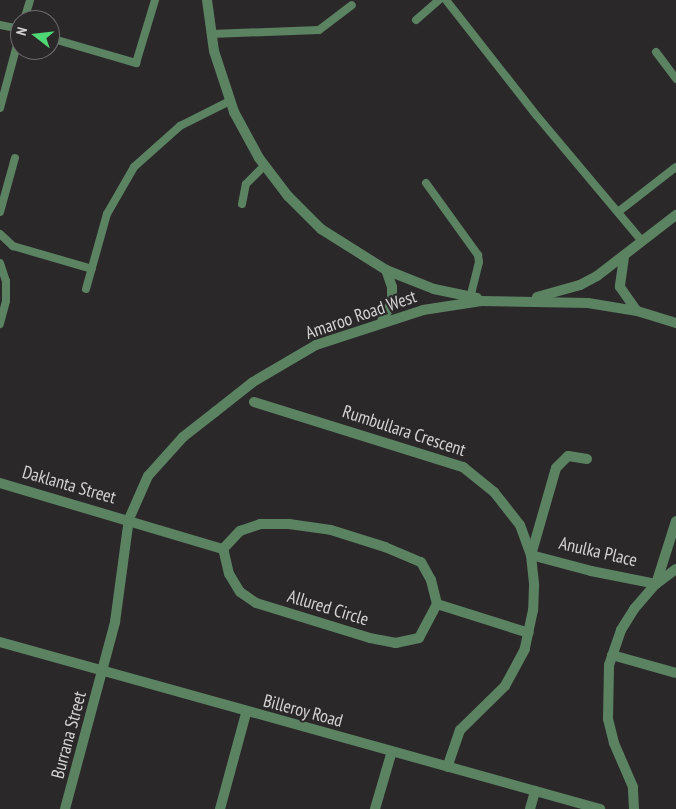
<!DOCTYPE html>
<style>
body{margin:0}
#map{position:relative;width:676px;height:809px;overflow:hidden;background:#2b282a;font-family:"PT Sans Narrow",sans-serif}
div>[style]{position:absolute}
.service>*{height:8px;margin:-4px;padding:0 4px;transform-origin:4px;border-radius:4px;background:#5b8362}
.minor>*{height:10px;margin:-5px;padding:0 5px;transform-origin:5px;border-radius:5px;background:#5b8362}
span{translate:-50% -50%;white-space:nowrap;text-align:center;line-height:1.15;-webkit-text-stroke:4px #2b282a;paint-order:stroke}
.street-label{font-size:18px;color:#d4d2d3}
.north{position:absolute;left:10px;top:10px;width:50px;height:50px;box-sizing:border-box;background:#2b282a;border:1px solid #6f6c6e;border-radius:50%;rotate:286deg;font-size:14px;font-weight:700;line-height:20px;text-align:center;color:#d4d2d3}
.north::after{content:'';display:block;margin:auto;width:18px;height:22px;background:#4fd675;clip-path:polygon(50% 0,100% 100%,50% 72%,0 100%)}
</style>
<div id="map">
<div class="service">
<div style="left:446px;top:0;width:147px;rotate:51.9deg"></div>
<div style="left:537px;top:116px;width:163px;rotate:50deg"></div>
<div style="left:24px;top:20px;width:21px;rotate:-73deg"></div>
<div style="left:416px;top:20px;width:30px;rotate:-41deg"></div>
<div style="left:0;top:25px;width:20px;rotate:11deg"></div>
<div style="left:211px;top:34px;width:108px;rotate:-2.1deg"></div>
<div style="left:319px;top:30px;width:41px;rotate:-37.1deg"></div>
<div style="left:50px;top:38px;width:90px;rotate:16.2deg"></div>
<div style="left:136px;top:63px;width:66px;rotate:-73.2deg"></div>
<div style="left:656px;top:52px;width:34px;rotate:53deg"></div>
<div style="left:0;top:108px;width:77px;rotate:-74.9deg"></div>
<div style="left:426px;top:183px;width:89px;rotate:54.2deg"></div>
<div style="left:478px;top:255px;width:7px;rotate:82deg"></div>
<div style="left:479px;top:262px;width:36px;rotate:104deg"></div>
<div style="left:242px;top:204px;width:20px;rotate:-79deg"></div>
<div style="left:246px;top:184px;width:25px;rotate:-45deg"></div>
<div style="left:0;top:212px;width:56px;rotate:-74.5deg"></div>
<div style="left:618px;top:212px;width:73px;rotate:-37.8deg"></div>
<div style="left:0;top:234px;width:18px;rotate:43deg"></div>
<div style="left:13px;top:246px;width:82px;rotate:16.2deg"></div>
<div style="left:0;top:263px;width:19px;rotate:72deg"></div>
<div style="left:6px;top:281px;width:20px;rotate:90deg"></div>
<div style="left:6px;top:301px;width:24px;rotate:105deg"></div>
<div style="left:86px;top:289px;width:78px;rotate:-74.4deg"></div>
<div style="left:107px;top:214px;width:54px;rotate:-60.1deg"></div>
<div style="left:134px;top:167px;width:62px;rotate:-41.7deg"></div>
<div style="left:180px;top:126px;width:56px;rotate:-26.6deg"></div>
</div>
<div class="minor">
<div style="left:207px;top:0;width:51px;rotate:82.2deg"></div>
<div style="left:214px;top:51px;width:64px;rotate:71.8deg"></div>
<div style="left:234px;top:112px;width:52px;rotate:61.5deg"></div>
<div style="left:259px;top:158px;width:48px;rotate:52.7deg"></div>
<div style="left:288px;top:196px;width:47px;rotate:45deg"></div>
<div style="left:321px;top:229px;width:77px;rotate:32.2deg"></div>
<div style="left:386px;top:270px;width:52px;rotate:21.6deg"></div>
<div style="left:434px;top:289px;width:44px;rotate:11.8deg"></div>
<div style="left:624px;top:257px;width:30px;rotate:98deg"></div>
<div style="left:620px;top:287px;width:29px;rotate:55deg"></div>
<div style="left:537px;top:297px;width:45px;rotate:-15.6deg"></div>
<div style="left:580px;top:285px;width:19px;rotate:-28deg"></div>
<div style="left:597px;top:276px;width:100px;rotate:-37.7deg"></div>
<div style="left:382px;top:321px;width:21px;rotate:-62deg"></div>
<div style="left:392px;top:302px;width:15px;rotate:-90deg"></div>
<div style="left:392px;top:287px;width:18px;rotate:-109deg"></div>
<div style="left:254px;top:402px;width:219px;rotate:17.3deg"></div>
<div style="left:463px;top:467px;width:40px;rotate:39deg"></div>
<div style="left:494px;top:492px;width:42px;rotate:51.8deg"></div>
<div style="left:520px;top:525px;width:32px;rotate:70deg"></div>
<div style="left:531px;top:555px;width:31px;rotate:84deg"></div>
<div style="left:534px;top:586px;width:24px;rotate:92deg"></div>
<div style="left:533px;top:610px;width:40px;rotate:102deg"></div>
<div style="left:525px;top:649px;width:42px;rotate:118.4deg"></div>
<div style="left:505px;top:686px;width:63px;rotate:135.6deg"></div>
<div style="left:460px;top:730px;width:39px;rotate:109deg"></div>
<div style="left:587px;top:459px;width:19px;rotate:-171deg"></div>
<div style="left:568px;top:456px;width:17px;rotate:135deg"></div>
<div style="left:556px;top:468px;width:91px;rotate:106deg"></div>
<div style="left:531px;top:555px;width:62px;rotate:14.9deg"></div>
<div style="left:591px;top:571px;width:66px;rotate:11.3deg"></div>
<div style="left:656px;top:584px;width:66px;rotate:-72.4deg"></div>
<div style="left:0;top:483px;width:233px;rotate:16.5deg"></div>
<div style="left:260px;top:524px;width:29px"></div>
<div style="left:289px;top:524px;width:42px;rotate:8.1deg"></div>
<div style="left:331px;top:530px;width:57px;rotate:17.5deg"></div>
<div style="left:385px;top:547px;width:39px;rotate:23deg"></div>
<div style="left:421px;top:562px;width:21px;rotate:61deg"></div>
<div style="left:431px;top:580px;width:25px;rotate:76deg"></div>
<div style="left:437px;top:604px;width:38px;rotate:118deg"></div>
<div style="left:419px;top:638px;width:24px;rotate:168deg"></div>
<div style="left:396px;top:643px;width:26px;rotate:-169deg"></div>
<div style="left:370px;top:638px;width:119px;rotate:-162.9deg"></div>
<div style="left:256px;top:603px;width:19px;rotate:-145deg"></div>
<div style="left:240px;top:592px;width:21px;rotate:-121deg"></div>
<div style="left:229px;top:574px;width:26px;rotate:-103deg"></div>
<div style="left:223px;top:549px;width:25px;rotate:-47deg"></div>
<div style="left:240px;top:531px;width:21px;rotate:-19deg"></div>
<div style="left:437px;top:604px;width:96px;rotate:17.5deg"></div>
<div style="left:0;top:642px;width:623px;rotate:15.55deg"></div>
<div style="left:612px;top:655px;width:66px;rotate:15.7deg"></div>
<div style="left:65px;top:809px;width:194px;rotate:-75deg"></div>
<div style="left:115px;top:622px;width:104px;rotate:-82.3deg"></div>
<div style="left:129px;top:519px;width:47px;rotate:-66.2deg"></div>
<div style="left:148px;top:476px;width:52px;rotate:-48.1deg"></div>
<div style="left:183px;top:437px;width:41px;rotate:-38deg"></div>
<div style="left:215px;top:412px;width:48px;rotate:-38.3deg"></div>
<div style="left:253px;top:382px;width:73px;rotate:-30.4deg"></div>
<div style="left:316px;top:345px;width:113px;rotate:-18.1deg"></div>
<div style="left:423px;top:310px;width:59px;rotate:-8.8deg"></div>
<div style="left:481px;top:301px;width:107px;rotate:1.1deg"></div>
<div style="left:588px;top:303px;width:50px;rotate:9.3deg"></div>
<div style="left:637px;top:311px;width:41px;rotate:17.1deg"></div>
<div style="left:220px;top:809px;width:99px;rotate:-74.8deg"></div>
<div style="left:375px;top:809px;width:60px;rotate:-73.7deg"></div>
<div style="left:530px;top:809px;width:19px;rotate:-74deg"></div>
<div style="left:634px;top:809px;width:22px;rotate:-93deg"></div>
<div style="left:633px;top:787px;width:48px;rotate:-113.4deg"></div>
<div style="left:614px;top:743px;width:25px;rotate:-104deg"></div>
<div style="left:608px;top:719px;width:54px;rotate:-88.9deg"></div>
<div style="left:609px;top:665px;width:37px;rotate:-71deg"></div>
<div style="left:621px;top:630px;width:25px;rotate:-58deg"></div>
<div style="left:634px;top:609px;width:33px;rotate:-49deg"></div>
<div style="left:656px;top:584px;width:25px;rotate:-37deg"></div>
</div>
<div class="street-label">
<span style="left:361px;top:315px;rotate:-19deg">Amaroo Road West</span>
<span style="left:404px;top:431px;rotate:18deg">Rumbullara Crescent</span>
<span style="left:69px;top:485px;rotate:16deg">Daklanta Street</span>
<span style="left:598px;top:552px;rotate:13deg">Anulka Place</span>
<span style="left:328px;top:608px;rotate:17deg">Allured Circle</span>
<span style="left:303px;top:711px;rotate:15deg">Billeroy Road</span>
<span style="left:69px;top:735px;rotate:-75deg">Burrana Street</span>
</div>
<div class="north">N</div>
</div>
